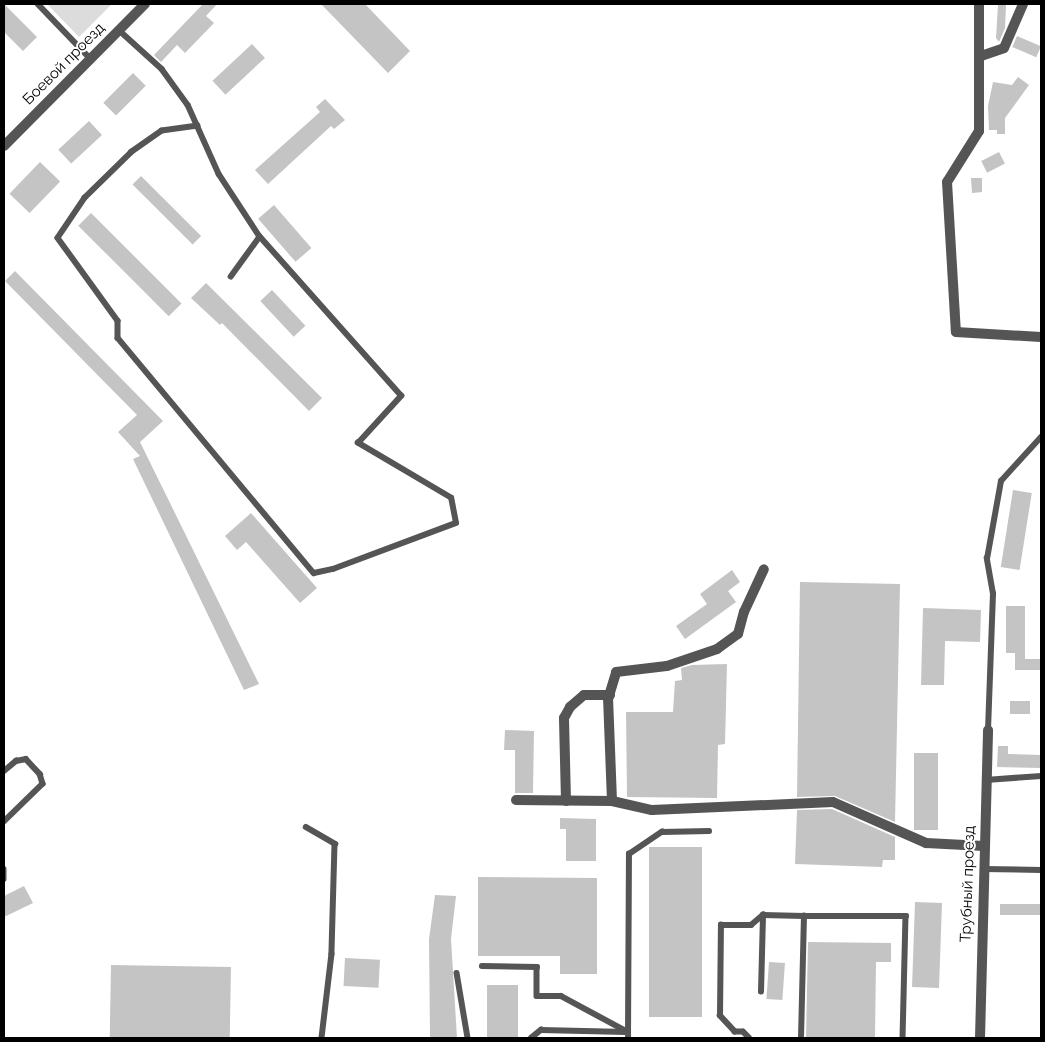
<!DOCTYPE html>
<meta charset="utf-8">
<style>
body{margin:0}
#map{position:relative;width:1045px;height:1042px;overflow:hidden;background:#fff;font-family:Raleway,sans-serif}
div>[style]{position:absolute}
.green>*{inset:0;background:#dcdcdc}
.building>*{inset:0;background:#c4c4c4;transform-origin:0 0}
.service>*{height:5.5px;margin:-2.75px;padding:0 2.75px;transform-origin:2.75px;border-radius:2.75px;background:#555}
.minor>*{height:10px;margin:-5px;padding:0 5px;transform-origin:5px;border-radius:5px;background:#555}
.tertiary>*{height:10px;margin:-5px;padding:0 5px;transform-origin:5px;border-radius:5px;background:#555}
span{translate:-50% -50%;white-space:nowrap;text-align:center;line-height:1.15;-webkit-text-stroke:4px #fff;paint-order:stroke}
.street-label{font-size:15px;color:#000}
.frame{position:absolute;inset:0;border:5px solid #000;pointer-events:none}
</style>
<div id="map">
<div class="green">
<div style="clip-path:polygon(47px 4px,112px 4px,79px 37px)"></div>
</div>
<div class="building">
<div style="clip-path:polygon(4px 4px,37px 37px,23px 51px,4px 32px)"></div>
<div style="clip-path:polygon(203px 4px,217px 4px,206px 16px,214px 23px,185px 53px,177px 45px,161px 62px,154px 55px)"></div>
<div style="clip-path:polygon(321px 4px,365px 4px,410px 51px,388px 73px)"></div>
<div style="clip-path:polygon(998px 5px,1006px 5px,1005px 28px,999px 42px,996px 38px)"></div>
<div style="left:1017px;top:36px;width:26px;height:12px;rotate:23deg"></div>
<div style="left:252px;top:44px;width:19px;height:54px;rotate:47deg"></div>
<div style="left:133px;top:73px;width:18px;height:42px;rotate:45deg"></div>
<div style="clip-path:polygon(1018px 77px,1029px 85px,1005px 118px,1005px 134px,997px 134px,997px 130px,989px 130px,988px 106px,993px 82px,1012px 85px)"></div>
<div style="clip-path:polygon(325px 99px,345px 120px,334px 129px,331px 126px,268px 184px,255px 170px,320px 112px,316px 107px)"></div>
<div style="left:89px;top:121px;width:19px;height:42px;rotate:47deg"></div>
<div style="left:999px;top:152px;width:13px;height:20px;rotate:63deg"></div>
<div style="left:40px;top:162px;width:28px;height:44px;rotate:44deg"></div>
<div style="left:141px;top:176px;width:85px;height:12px;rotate:45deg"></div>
<div style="clip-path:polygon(971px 178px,982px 178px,982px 192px,972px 193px)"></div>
<div style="left:274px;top:205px;width:57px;height:21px;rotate:49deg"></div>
<div style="left:91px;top:213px;width:128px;height:18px;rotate:45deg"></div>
<div style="clip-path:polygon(15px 271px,163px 421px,140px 442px,259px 684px,244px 690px,133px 459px,140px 456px,118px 432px,137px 415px,5px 281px)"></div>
<div style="clip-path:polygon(206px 283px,322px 398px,309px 411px,222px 323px,220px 325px,191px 298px)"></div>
<div style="left:272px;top:290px;width:49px;height:16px;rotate:47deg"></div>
<div style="left:1013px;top:490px;width:19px;height:78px;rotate:9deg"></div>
<div style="clip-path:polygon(251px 513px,317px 588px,300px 603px,246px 542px,237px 550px,225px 536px)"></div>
<div style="clip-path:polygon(732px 570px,740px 582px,728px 591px,736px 602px,685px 639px,676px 626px,707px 604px,700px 594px)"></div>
<div style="clip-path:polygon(800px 582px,900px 584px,895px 822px,835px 796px,797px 797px)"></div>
<div style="clip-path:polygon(1006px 606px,1025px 606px,1025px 659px,1041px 659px,1041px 670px,1015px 670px,1015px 653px,1006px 653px)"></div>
<div style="clip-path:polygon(923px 608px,981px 610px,980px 642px,945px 641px,944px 685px,921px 685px)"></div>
<div style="clip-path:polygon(727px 664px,725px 744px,718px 745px,717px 798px,627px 797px,626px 712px,673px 712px,675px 681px,682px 680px,681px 668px,692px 665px)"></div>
<div style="left:1010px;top:701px;width:20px;height:13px"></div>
<div style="clip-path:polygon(505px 730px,534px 731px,533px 793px,515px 793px,515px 750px,504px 750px)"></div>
<div style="clip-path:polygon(998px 746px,1008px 746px,1008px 754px,1041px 755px,1041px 768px,997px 767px)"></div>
<div style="left:914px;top:753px;width:24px;height:77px"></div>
<div style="clip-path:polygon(832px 809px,895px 837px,895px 860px,883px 860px,882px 867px,795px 864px,797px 810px)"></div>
<div style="clip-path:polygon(560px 818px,596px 819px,596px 861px,566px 861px,566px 829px,560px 829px)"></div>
<div style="left:649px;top:847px;width:53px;height:170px"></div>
<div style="clip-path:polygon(478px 877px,597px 878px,597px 974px,560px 974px,560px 956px,478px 956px)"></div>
<div style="clip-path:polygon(24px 886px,33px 903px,4px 917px,4px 896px)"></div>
<div style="clip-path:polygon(435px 895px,456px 896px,451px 939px,457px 1038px,430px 1038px,429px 939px)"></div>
<div style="left:915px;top:902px;width:27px;height:85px;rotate:2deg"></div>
<div style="left:1000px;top:904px;width:41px;height:11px"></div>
<div style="clip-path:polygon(808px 942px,891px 943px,891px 962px,876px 962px,875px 1038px,806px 1038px)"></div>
<div style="left:345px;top:958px;width:35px;height:28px;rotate:3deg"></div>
<div style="left:769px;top:962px;width:16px;height:37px;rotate:4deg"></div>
<div style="left:111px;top:965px;width:120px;height:73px;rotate:1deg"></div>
<div style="left:487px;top:985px;width:31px;height:53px"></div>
</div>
<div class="service">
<div style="left:38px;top:4px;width:76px;rotate:46.1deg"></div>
<div style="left:119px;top:30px;width:58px;rotate:42.2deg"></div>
<div style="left:162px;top:69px;width:44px;rotate:54.2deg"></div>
<div style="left:188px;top:105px;width:76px;rotate:65.8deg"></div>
<div style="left:219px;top:174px;width:75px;rotate:56.9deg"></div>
<div style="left:260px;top:237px;width:49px;rotate:125.9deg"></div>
<div style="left:198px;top:126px;width:36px;rotate:172deg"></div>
<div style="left:162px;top:131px;width:37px;rotate:145deg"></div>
<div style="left:132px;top:152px;width:66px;rotate:135.6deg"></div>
<div style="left:85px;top:198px;width:48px;rotate:124deg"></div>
<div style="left:58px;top:238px;width:102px;rotate:54.1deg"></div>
<div style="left:118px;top:321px;width:17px;rotate:90deg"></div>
<div style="left:118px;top:338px;width:306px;rotate:50.2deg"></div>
<div style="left:314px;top:573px;width:19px;rotate:-12deg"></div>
<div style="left:333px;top:569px;width:131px;rotate:-20.5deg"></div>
<div style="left:456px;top:523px;width:25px;rotate:-101deg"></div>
<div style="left:451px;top:498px;width:108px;rotate:-149.4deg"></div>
<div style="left:358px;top:443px;width:64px;rotate:-47.5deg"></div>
<div style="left:401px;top:396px;width:213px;rotate:-131.6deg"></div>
<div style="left:988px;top:730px;width:136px;rotate:-87.9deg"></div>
<div style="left:993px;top:594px;width:36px;rotate:-100deg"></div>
<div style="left:987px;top:559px;width:79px;rotate:-79.8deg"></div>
<div style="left:1001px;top:481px;width:59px;rotate:-47.7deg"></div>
<div style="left:4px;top:771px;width:16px;rotate:-40deg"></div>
<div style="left:16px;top:761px;width:10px;rotate:-11deg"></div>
<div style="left:26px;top:759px;width:21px;rotate:47deg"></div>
<div style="left:40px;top:774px;width:10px;rotate:73deg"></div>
<div style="left:43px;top:784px;width:54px;rotate:135.7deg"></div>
<div style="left:986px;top:780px;width:55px;rotate:-4.2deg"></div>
<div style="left:306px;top:827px;width:34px;rotate:30deg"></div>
<div style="left:335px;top:844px;width:110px;rotate:91.6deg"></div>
<div style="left:332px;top:954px;width:85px;rotate:96.8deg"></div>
<div style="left:4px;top:869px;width:10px;rotate:90deg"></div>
<div style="left:983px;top:869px;width:58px;rotate:1deg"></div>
<div style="left:482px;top:966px;width:55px;rotate:1deg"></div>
<div style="left:537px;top:967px;width:29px;rotate:90deg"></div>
<div style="left:537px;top:996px;width:24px"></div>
<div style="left:561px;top:996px;width:76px;rotate:28.2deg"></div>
<div style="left:457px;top:973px;width:66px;rotate:80.4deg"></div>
<div style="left:761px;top:992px;width:77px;rotate:-88.5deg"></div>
<div style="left:531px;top:1038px;width:13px;rotate:-39deg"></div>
<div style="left:541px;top:1030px;width:85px;rotate:1.3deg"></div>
<div style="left:628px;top:1038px;width:184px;rotate:-89.7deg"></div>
<div style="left:629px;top:854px;width:40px;rotate:-34deg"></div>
<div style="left:662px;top:832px;width:47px;rotate:-1.2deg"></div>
<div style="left:749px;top:1038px;width:8px;rotate:-135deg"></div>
<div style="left:743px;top:1032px;width:8px;rotate:180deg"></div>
<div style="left:735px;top:1032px;width:22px;rotate:-133deg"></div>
<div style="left:720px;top:1016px;width:91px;rotate:-89.4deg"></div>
<div style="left:721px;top:925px;width:30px"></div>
<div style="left:751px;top:925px;width:16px;rotate:-40deg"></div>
<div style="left:763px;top:915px;width:41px;rotate:1.4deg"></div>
<div style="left:801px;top:1038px;width:122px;rotate:-88.6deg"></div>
<div style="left:804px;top:916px;width:102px"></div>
<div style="left:906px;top:916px;width:122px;rotate:91.4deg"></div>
</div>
<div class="minor">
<div style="left:979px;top:4px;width:127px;rotate:90deg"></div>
<div style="left:979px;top:131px;width:60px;rotate:122.1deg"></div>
<div style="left:947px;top:182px;width:150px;rotate:86.6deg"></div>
<div style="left:956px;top:332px;width:85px;rotate:3.4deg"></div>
<div style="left:981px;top:56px;width:24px;rotate:-19deg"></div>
<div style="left:1004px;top:48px;width:48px;rotate:-66.6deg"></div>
<div style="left:516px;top:800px;width:96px;rotate:0.6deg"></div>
<div style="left:612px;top:801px;width:41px;rotate:12.7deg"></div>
<div style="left:652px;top:810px;width:181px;rotate:-2.5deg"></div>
<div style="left:833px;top:802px;width:102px;rotate:23.8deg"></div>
<div style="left:926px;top:843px;width:58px;rotate:3deg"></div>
<div style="left:566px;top:801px;width:83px;rotate:-91.4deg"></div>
<div style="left:564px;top:718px;width:13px;rotate:-61deg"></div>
<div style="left:570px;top:707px;width:18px;rotate:-41deg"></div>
<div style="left:584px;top:695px;width:26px"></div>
<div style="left:612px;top:801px;width:102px;rotate:-92.2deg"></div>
<div style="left:608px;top:699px;width:28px;rotate:-73deg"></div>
<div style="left:616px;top:672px;width:51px;rotate:-6.7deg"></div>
<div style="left:667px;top:666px;width:53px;rotate:-18.8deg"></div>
<div style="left:717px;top:649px;width:26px;rotate:-36deg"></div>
<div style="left:738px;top:634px;width:23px;rotate:-75deg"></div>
<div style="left:744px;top:612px;width:47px;rotate:-65.1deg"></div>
<div style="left:980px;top:1038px;width:308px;rotate:-88.5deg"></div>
</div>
<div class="tertiary">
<div style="left:4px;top:146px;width:200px;rotate:-45.2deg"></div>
</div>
<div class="street-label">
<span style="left:64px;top:64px;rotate:-45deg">Боевой проезд</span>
<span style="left:968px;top:884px;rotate:-88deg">Трубный проезд</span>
</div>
<div class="frame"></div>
</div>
